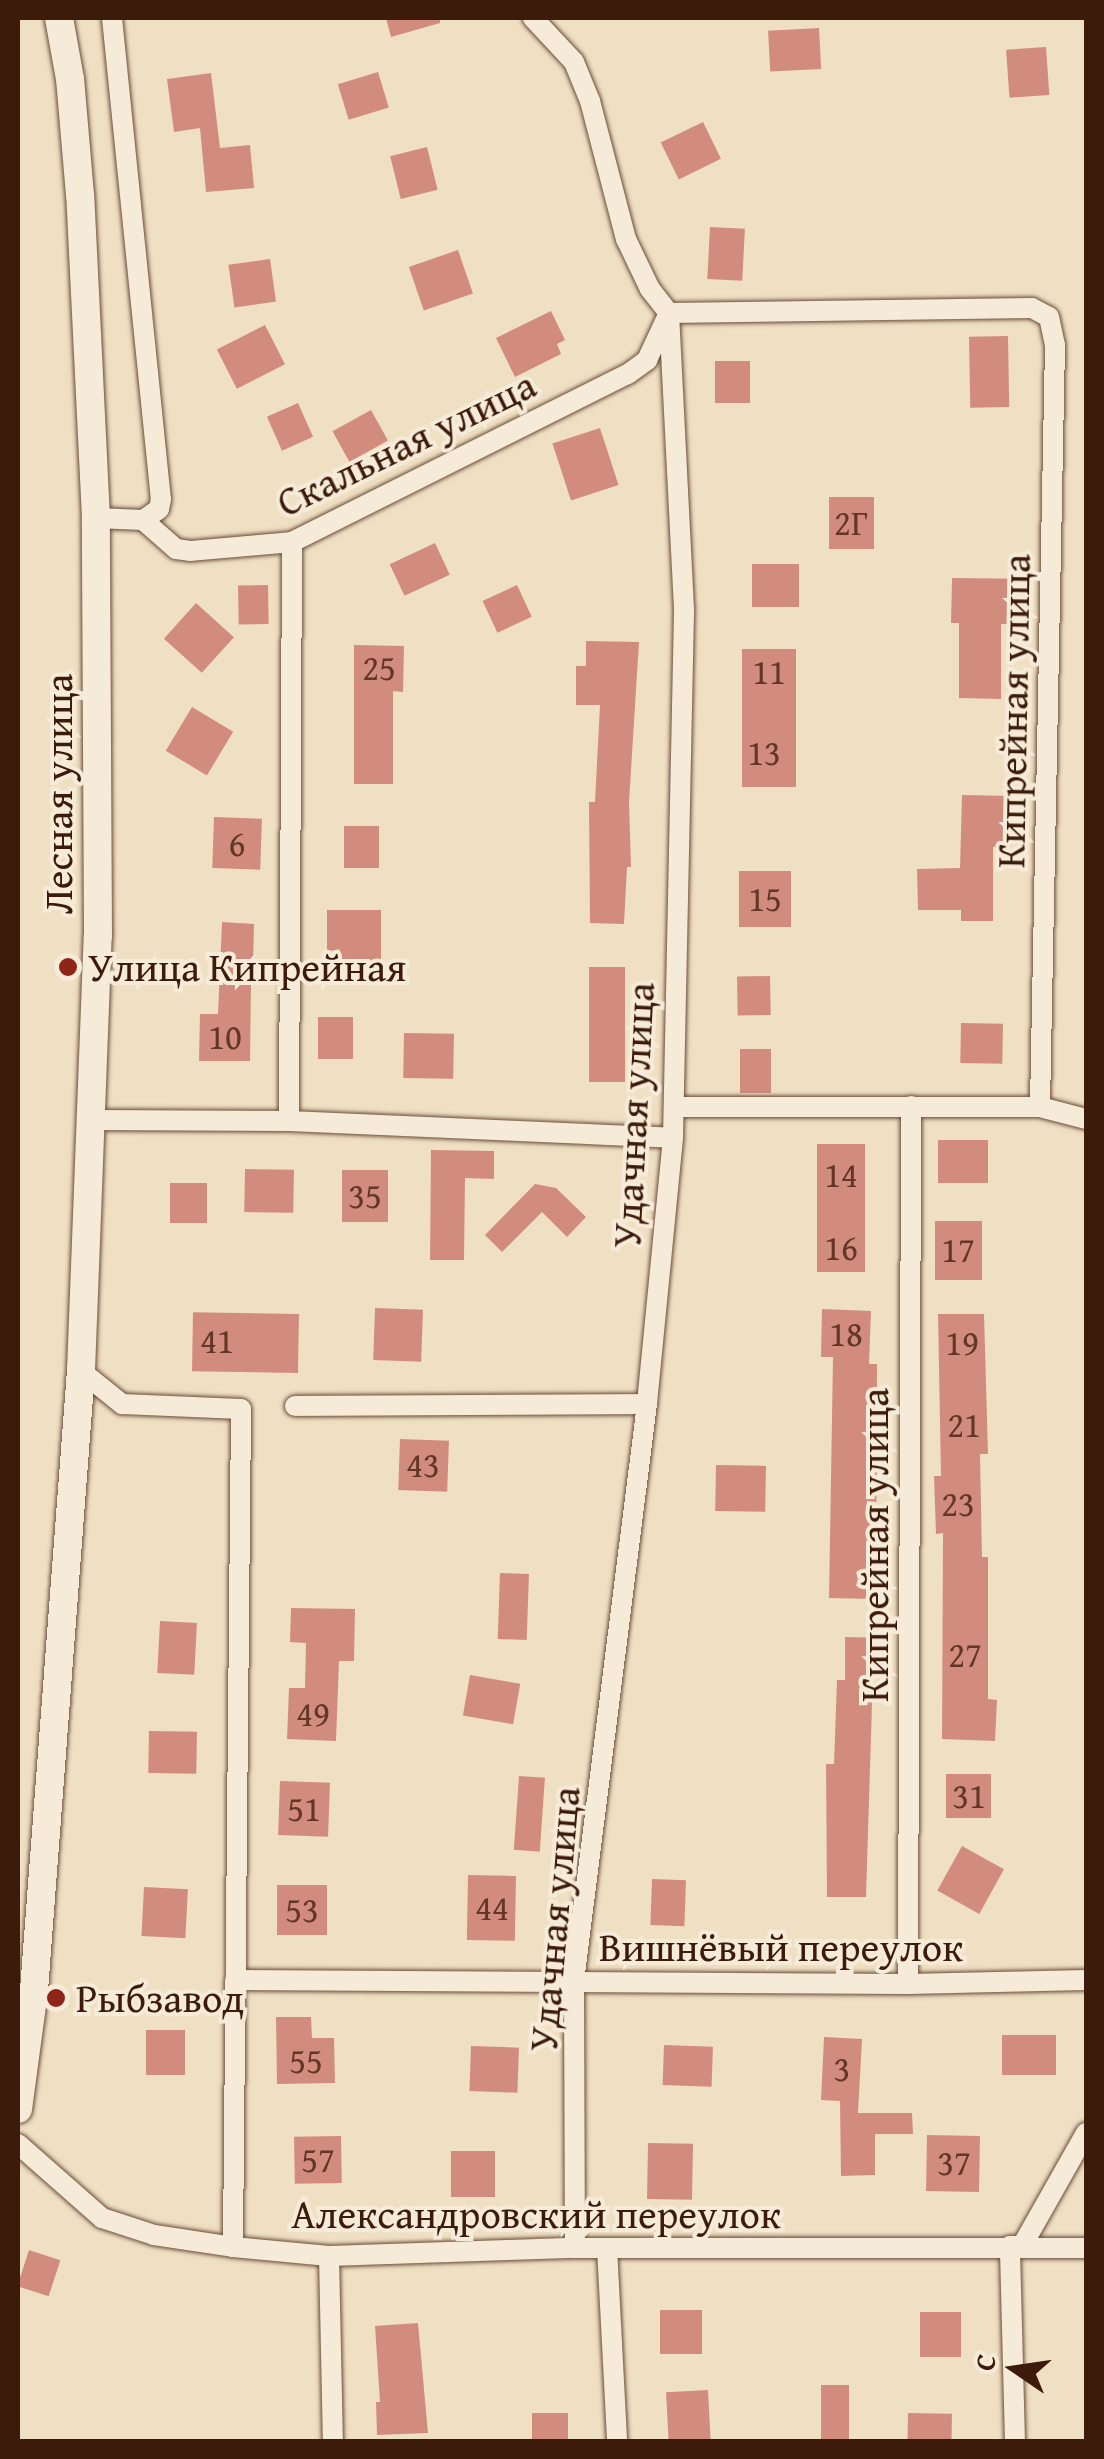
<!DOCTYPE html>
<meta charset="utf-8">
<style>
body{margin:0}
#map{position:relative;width:1104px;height:2459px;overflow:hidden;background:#f0e0c3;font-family:"Gentium Book Plus",serif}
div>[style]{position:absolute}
.building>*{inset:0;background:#d28c7e;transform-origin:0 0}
.roads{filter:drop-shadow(0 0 2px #6a4c38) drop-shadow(0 0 2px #6a4c38)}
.minor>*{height:20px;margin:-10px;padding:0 10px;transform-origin:10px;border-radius:10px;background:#f5ebd8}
.secondary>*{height:28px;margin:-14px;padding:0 14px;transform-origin:14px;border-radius:14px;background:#f5ebd8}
.dots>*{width:28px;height:28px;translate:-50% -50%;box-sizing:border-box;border:5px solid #f5ebd8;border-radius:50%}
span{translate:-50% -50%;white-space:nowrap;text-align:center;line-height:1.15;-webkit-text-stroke:8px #f5ebd8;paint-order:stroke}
.number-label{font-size:35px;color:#623727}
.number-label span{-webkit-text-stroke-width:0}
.street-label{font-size:40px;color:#3d1b0a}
.poi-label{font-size:40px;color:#3d1b0a}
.left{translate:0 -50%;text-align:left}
.frame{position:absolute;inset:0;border:20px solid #3d1b0a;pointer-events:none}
.north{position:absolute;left:964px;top:2319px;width:100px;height:100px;-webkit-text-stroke:8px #f5ebd8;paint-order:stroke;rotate:283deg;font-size:28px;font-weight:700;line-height:40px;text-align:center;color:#3d1b0a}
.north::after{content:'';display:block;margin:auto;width:35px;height:45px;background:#3d1b0a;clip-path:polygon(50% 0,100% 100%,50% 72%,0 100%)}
</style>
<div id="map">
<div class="building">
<div style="clip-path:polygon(386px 18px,440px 18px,440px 23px,391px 37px)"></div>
<div style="left:819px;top:28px;width:41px;height:51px;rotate:87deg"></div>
<div style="left:1046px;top:47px;width:48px;height:40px;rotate:86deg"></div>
<div style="left:378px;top:72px;width:37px;height:42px;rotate:73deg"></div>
<div style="clip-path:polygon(211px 73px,220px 148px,250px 145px,254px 188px,206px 192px,200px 128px,174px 132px,167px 79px)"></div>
<div style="left:703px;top:122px;width:41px;height:47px;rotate:64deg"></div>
<div style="left:427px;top:147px;width:44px;height:38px;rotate:76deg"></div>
<div style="left:710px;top:227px;width:35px;height:52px;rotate:3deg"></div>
<div style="left:458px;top:250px;width:46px;height:52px;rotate:71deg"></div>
<div style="left:270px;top:259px;width:43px;height:42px;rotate:82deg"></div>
<div style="clip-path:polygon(551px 311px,565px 340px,557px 344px,561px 354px,515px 377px,496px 338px)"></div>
<div style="left:265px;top:325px;width:44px;height:54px;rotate:63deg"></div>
<div style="left:1008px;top:336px;width:71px;height:39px;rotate:89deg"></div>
<div style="left:715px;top:361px;width:35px;height:42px"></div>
<div style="left:298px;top:403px;width:37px;height:34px;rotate:66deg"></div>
<div style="left:371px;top:410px;width:35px;height:44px;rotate:61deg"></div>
<div style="left:600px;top:428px;width:60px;height:50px;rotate:72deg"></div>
<div style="left:829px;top:497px;width:45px;height:52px"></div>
<div style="left:435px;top:543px;width:35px;height:50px;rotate:65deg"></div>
<div style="left:752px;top:564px;width:47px;height:43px"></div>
<div style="clip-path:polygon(952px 578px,1029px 579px,1029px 624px,1001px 624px,1001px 699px,959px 698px,959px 623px,951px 623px)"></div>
<div style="left:268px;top:585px;width:39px;height:30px;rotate:89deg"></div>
<div style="left:517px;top:585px;width:35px;height:38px;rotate:65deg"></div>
<div style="left:196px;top:603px;width:51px;height:48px;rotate:42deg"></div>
<div style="clip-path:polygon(586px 641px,639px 642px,629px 802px,631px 867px,627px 867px,624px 924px,590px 923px,589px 802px,595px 802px,600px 705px,576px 705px,576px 666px,586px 666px)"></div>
<div style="clip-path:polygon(354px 645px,404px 646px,403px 692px,393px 691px,393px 784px,354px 784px)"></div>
<div style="left:742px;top:649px;width:54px;height:138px"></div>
<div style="left:192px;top:707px;width:48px;height:51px;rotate:31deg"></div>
<div style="clip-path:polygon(962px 795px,1012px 796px,1011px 847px,993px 847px,993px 921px,961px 921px,961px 910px,918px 910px,917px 869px,960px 868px)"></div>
<div style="left:214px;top:817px;width:48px;height:51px;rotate:2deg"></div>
<div style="left:379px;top:826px;width:42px;height:35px;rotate:90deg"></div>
<div style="left:739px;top:871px;width:52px;height:56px"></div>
<div style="left:327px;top:910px;width:54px;height:63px"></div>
<div style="clip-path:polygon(222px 922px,254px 924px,253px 965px,268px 965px,267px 985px,251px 984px,250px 1061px,199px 1061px,200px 1014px,218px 1014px)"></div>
<div style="left:589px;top:967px;width:36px;height:115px"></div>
<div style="left:770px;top:976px;width:39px;height:33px;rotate:89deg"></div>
<div style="left:318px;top:1017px;width:35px;height:42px"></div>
<div style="left:961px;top:1023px;width:42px;height:40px;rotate:1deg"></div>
<div style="left:404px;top:1033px;width:50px;height:45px;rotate:1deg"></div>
<div style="left:740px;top:1049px;width:31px;height:44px"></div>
<div style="left:938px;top:1140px;width:50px;height:43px"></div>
<div style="left:865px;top:1144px;width:128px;height:48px;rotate:90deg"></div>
<div style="clip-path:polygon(431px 1150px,494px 1151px,494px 1179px,465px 1178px,464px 1260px,430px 1260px)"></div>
<div style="left:245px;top:1169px;width:49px;height:43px;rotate:1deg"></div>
<div style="left:342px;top:1170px;width:46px;height:52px"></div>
<div style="left:170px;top:1183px;width:37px;height:40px"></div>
<div style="clip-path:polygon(535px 1184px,556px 1188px,586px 1217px,567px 1237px,542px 1212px,502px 1252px,485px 1235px)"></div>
<div style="left:935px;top:1221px;width:47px;height:59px"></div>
<div style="left:375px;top:1308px;width:48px;height:52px;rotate:2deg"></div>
<div style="clip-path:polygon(822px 1309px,871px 1311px,869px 1364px,877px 1364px,876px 1599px,829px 1598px,833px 1357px,821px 1357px)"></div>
<div style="left:299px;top:1314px;width:59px;height:106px;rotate:91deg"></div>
<div style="clip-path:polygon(938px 1314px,984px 1314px,988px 1454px,980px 1454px,982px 1557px,988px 1557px,988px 1699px,997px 1700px,995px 1741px,942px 1739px,943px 1533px,936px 1534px,934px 1476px,941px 1476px)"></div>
<div style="left:400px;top:1439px;width:49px;height:51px;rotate:2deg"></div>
<div style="left:716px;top:1465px;width:50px;height:46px;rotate:1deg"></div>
<div style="left:500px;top:1573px;width:29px;height:66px;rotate:2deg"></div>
<div style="clip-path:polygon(291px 1608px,355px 1609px,354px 1661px,339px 1661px,336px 1741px,287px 1739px,289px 1688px,305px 1688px,306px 1643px,290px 1642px)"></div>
<div style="left:160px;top:1621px;width:37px;height:52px;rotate:3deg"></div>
<div style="clip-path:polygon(845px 1637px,889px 1638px,888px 1672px,873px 1672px,866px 1897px,827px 1897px,826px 1764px,834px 1764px,837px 1680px,845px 1680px)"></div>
<div style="left:470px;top:1675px;width:51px;height:41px;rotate:10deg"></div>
<div style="left:149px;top:1731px;width:48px;height:42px;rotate:1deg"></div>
<div style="left:946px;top:1774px;width:45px;height:44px"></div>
<div style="left:519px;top:1776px;width:26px;height:74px;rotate:4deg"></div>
<div style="left:280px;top:1781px;width:50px;height:54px;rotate:2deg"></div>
<div style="left:962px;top:1846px;width:48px;height:51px;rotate:29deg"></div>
<div style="left:468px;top:1875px;width:48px;height:65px;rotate:1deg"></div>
<div style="left:652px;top:1879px;width:34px;height:46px;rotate:2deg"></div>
<div style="left:327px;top:1885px;width:50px;height:50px;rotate:90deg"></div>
<div style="left:144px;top:1887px;width:44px;height:49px;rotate:3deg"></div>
<div style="clip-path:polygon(276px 2017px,311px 2017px,312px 2038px,334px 2038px,335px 2083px,277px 2084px)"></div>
<div style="left:146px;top:2030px;width:39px;height:45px"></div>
<div style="left:1002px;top:2035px;width:54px;height:40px"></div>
<div style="clip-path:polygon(824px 2037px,862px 2039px,858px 2113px,912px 2113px,913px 2134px,875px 2134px,875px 2175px,841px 2176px,840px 2101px,821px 2100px)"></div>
<div style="left:664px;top:2045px;width:49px;height:40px;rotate:2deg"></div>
<div style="left:471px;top:2046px;width:48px;height:45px;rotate:2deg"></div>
<div style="left:927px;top:2135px;width:53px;height:56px;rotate:1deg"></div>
<div style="left:341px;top:2136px;width:47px;height:47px;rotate:89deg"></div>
<div style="left:648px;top:2143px;width:45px;height:56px;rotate:1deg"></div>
<div style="left:451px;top:2151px;width:44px;height:46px"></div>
<div style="left:29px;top:2250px;width:33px;height:38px;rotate:18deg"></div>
<div style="left:660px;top:2310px;width:42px;height:44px"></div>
<div style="left:920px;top:2312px;width:41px;height:45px"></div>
<div style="clip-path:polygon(418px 2323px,428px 2433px,377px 2435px,376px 2402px,380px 2402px,375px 2326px)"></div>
<div style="left:821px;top:2385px;width:28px;height:57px"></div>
<div style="left:708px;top:2390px;width:52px;height:42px;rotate:87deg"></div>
<div style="left:532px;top:2413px;width:36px;height:29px"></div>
<div style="left:908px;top:2413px;width:44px;height:29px;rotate:1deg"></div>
</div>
<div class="roads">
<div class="minor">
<div style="left:112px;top:18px;width:483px;rotate:84.2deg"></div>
<div style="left:161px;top:499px;width:10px;rotate:101deg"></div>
<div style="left:159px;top:509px;width:19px;rotate:145deg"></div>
<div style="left:533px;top:18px;width:60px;rotate:47deg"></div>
<div style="left:574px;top:62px;width:42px;rotate:67.7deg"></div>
<div style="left:590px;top:101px;width:143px;rotate:75.4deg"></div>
<div style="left:626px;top:239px;width:55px;rotate:64.4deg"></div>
<div style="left:650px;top:289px;width:31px;rotate:52deg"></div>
<div style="left:669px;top:313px;width:299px;rotate:87.1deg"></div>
<div style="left:684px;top:612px;width:526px;rotate:91.2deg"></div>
<div style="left:673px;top:1138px;width:267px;rotate:95.6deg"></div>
<div style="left:647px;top:1404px;width:582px;rotate:97.21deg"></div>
<div style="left:574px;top:1981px;width:267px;rotate:89.8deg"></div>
<div style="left:96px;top:518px;width:47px;rotate:2.4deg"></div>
<div style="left:143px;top:520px;width:44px;rotate:41.3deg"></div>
<div style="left:176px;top:549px;width:14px;rotate:8deg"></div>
<div style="left:190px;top:551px;width:102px;rotate:-5deg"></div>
<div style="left:292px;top:542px;width:376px;rotate:-26.6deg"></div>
<div style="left:628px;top:374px;width:24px;rotate:-36deg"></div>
<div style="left:647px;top:360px;width:52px;rotate:-64.9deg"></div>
<div style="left:669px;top:313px;width:363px;rotate:-0.8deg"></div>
<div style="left:1032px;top:308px;width:19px;rotate:28deg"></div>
<div style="left:1049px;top:317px;width:29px;rotate:78deg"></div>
<div style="left:1055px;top:345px;width:762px;rotate:91.13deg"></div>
<div style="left:674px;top:1107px;width:366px"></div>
<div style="left:1040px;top:1107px;width:48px;rotate:14.6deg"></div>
<div style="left:92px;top:1120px;width:197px;rotate:0.3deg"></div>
<div style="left:289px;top:1121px;width:384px;rotate:2.5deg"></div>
<div style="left:289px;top:1121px;width:579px;rotate:-89.7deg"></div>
<div style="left:81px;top:1371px;width:53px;rotate:38.8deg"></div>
<div style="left:122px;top:1404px;width:119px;rotate:2.4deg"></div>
<div style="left:241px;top:1409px;width:838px;rotate:90.55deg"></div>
<div style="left:295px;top:1406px;width:352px;rotate:-0.3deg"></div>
<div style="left:235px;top:1980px;width:673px;rotate:0.34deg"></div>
<div style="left:908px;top:1984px;width:178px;rotate:-1.3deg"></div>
<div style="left:908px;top:1984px;width:878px;rotate:-89.8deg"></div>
<div style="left:18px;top:2144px;width:112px;rotate:41.4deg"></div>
<div style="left:102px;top:2218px;width:55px;rotate:18.1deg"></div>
<div style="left:154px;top:2235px;width:80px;rotate:8.6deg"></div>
<div style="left:233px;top:2247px;width:96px;rotate:5.4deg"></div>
<div style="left:329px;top:2256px;width:246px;rotate:-1.9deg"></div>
<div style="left:575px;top:2248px;width:511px"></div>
<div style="left:607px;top:2248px;width:194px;rotate:87deg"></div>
<div style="left:329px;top:2256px;width:186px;rotate:88.8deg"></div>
<div style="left:1015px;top:2442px;width:196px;rotate:-91.5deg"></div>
<div style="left:1010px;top:2246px;width:12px"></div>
<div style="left:1022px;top:2246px;width:130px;rotate:-60.5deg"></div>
</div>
<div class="secondary">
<div style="left:18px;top:2109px;width:120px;rotate:-82.3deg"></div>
<div style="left:34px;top:1990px;width:621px;rotate:-85.66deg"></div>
<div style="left:81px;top:1371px;width:435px;rotate:-87.8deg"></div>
<div style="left:98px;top:936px;width:418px;rotate:-90.3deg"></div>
<div style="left:96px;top:518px;width:323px;rotate:-92.8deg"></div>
<div style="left:80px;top:195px;width:116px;rotate:-94.9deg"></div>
<div style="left:70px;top:79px;width:62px;rotate:-100.2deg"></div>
</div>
</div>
<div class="dots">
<div style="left:68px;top:967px;background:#8f2418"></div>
<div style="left:56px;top:1998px;background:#8f2418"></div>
</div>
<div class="number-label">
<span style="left:851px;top:523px">2Г</span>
<span style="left:379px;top:668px">25</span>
<span style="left:769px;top:672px">11</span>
<span style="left:764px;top:753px">13</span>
<span style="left:237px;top:844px">6</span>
<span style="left:765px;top:899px">15</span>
<span style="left:225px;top:1037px">10</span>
<span style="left:841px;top:1175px">14</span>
<span style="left:365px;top:1196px">35</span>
<span style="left:841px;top:1248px">16</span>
<span style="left:958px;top:1250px">17</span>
<span style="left:846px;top:1334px">18</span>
<span style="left:217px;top:1341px">41</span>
<span style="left:962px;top:1343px">19</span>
<span style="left:964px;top:1425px">21</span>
<span style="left:423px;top:1465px">43</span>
<span style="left:958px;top:1504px">23</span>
<span style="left:965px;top:1655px">27</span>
<span style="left:313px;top:1714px">49</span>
<span style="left:969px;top:1796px">31</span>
<span style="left:304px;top:1809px">51</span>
<span style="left:492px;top:1908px">44</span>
<span style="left:302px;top:1910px">53</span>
<span style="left:306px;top:2061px">55</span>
<span style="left:842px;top:2069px">3</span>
<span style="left:318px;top:2160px">57</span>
<span style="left:954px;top:2163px">37</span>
</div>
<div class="street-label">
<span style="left:406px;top:443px;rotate:-26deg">Скальная улица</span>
<span style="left:1013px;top:711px;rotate:-89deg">Кипрейная улица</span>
<span style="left:58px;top:794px;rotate:-90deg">Лесная улица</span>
<span style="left:633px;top:1115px;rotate:-87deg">Удачная улица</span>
<span style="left:874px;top:1545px;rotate:-90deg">Кипрейная улица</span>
<span style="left:554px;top:1919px;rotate:-85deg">Удачная улица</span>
<span style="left:781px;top:1947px">Вишнёвый переулок</span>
<span style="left:536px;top:2214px">Александровский переулок</span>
</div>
<div class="poi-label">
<span class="left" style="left:88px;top:967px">Улица Кипрейная</span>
<span class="left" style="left:76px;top:1998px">Рыбзавод</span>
</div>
<div class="frame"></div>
<div class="north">С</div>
</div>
